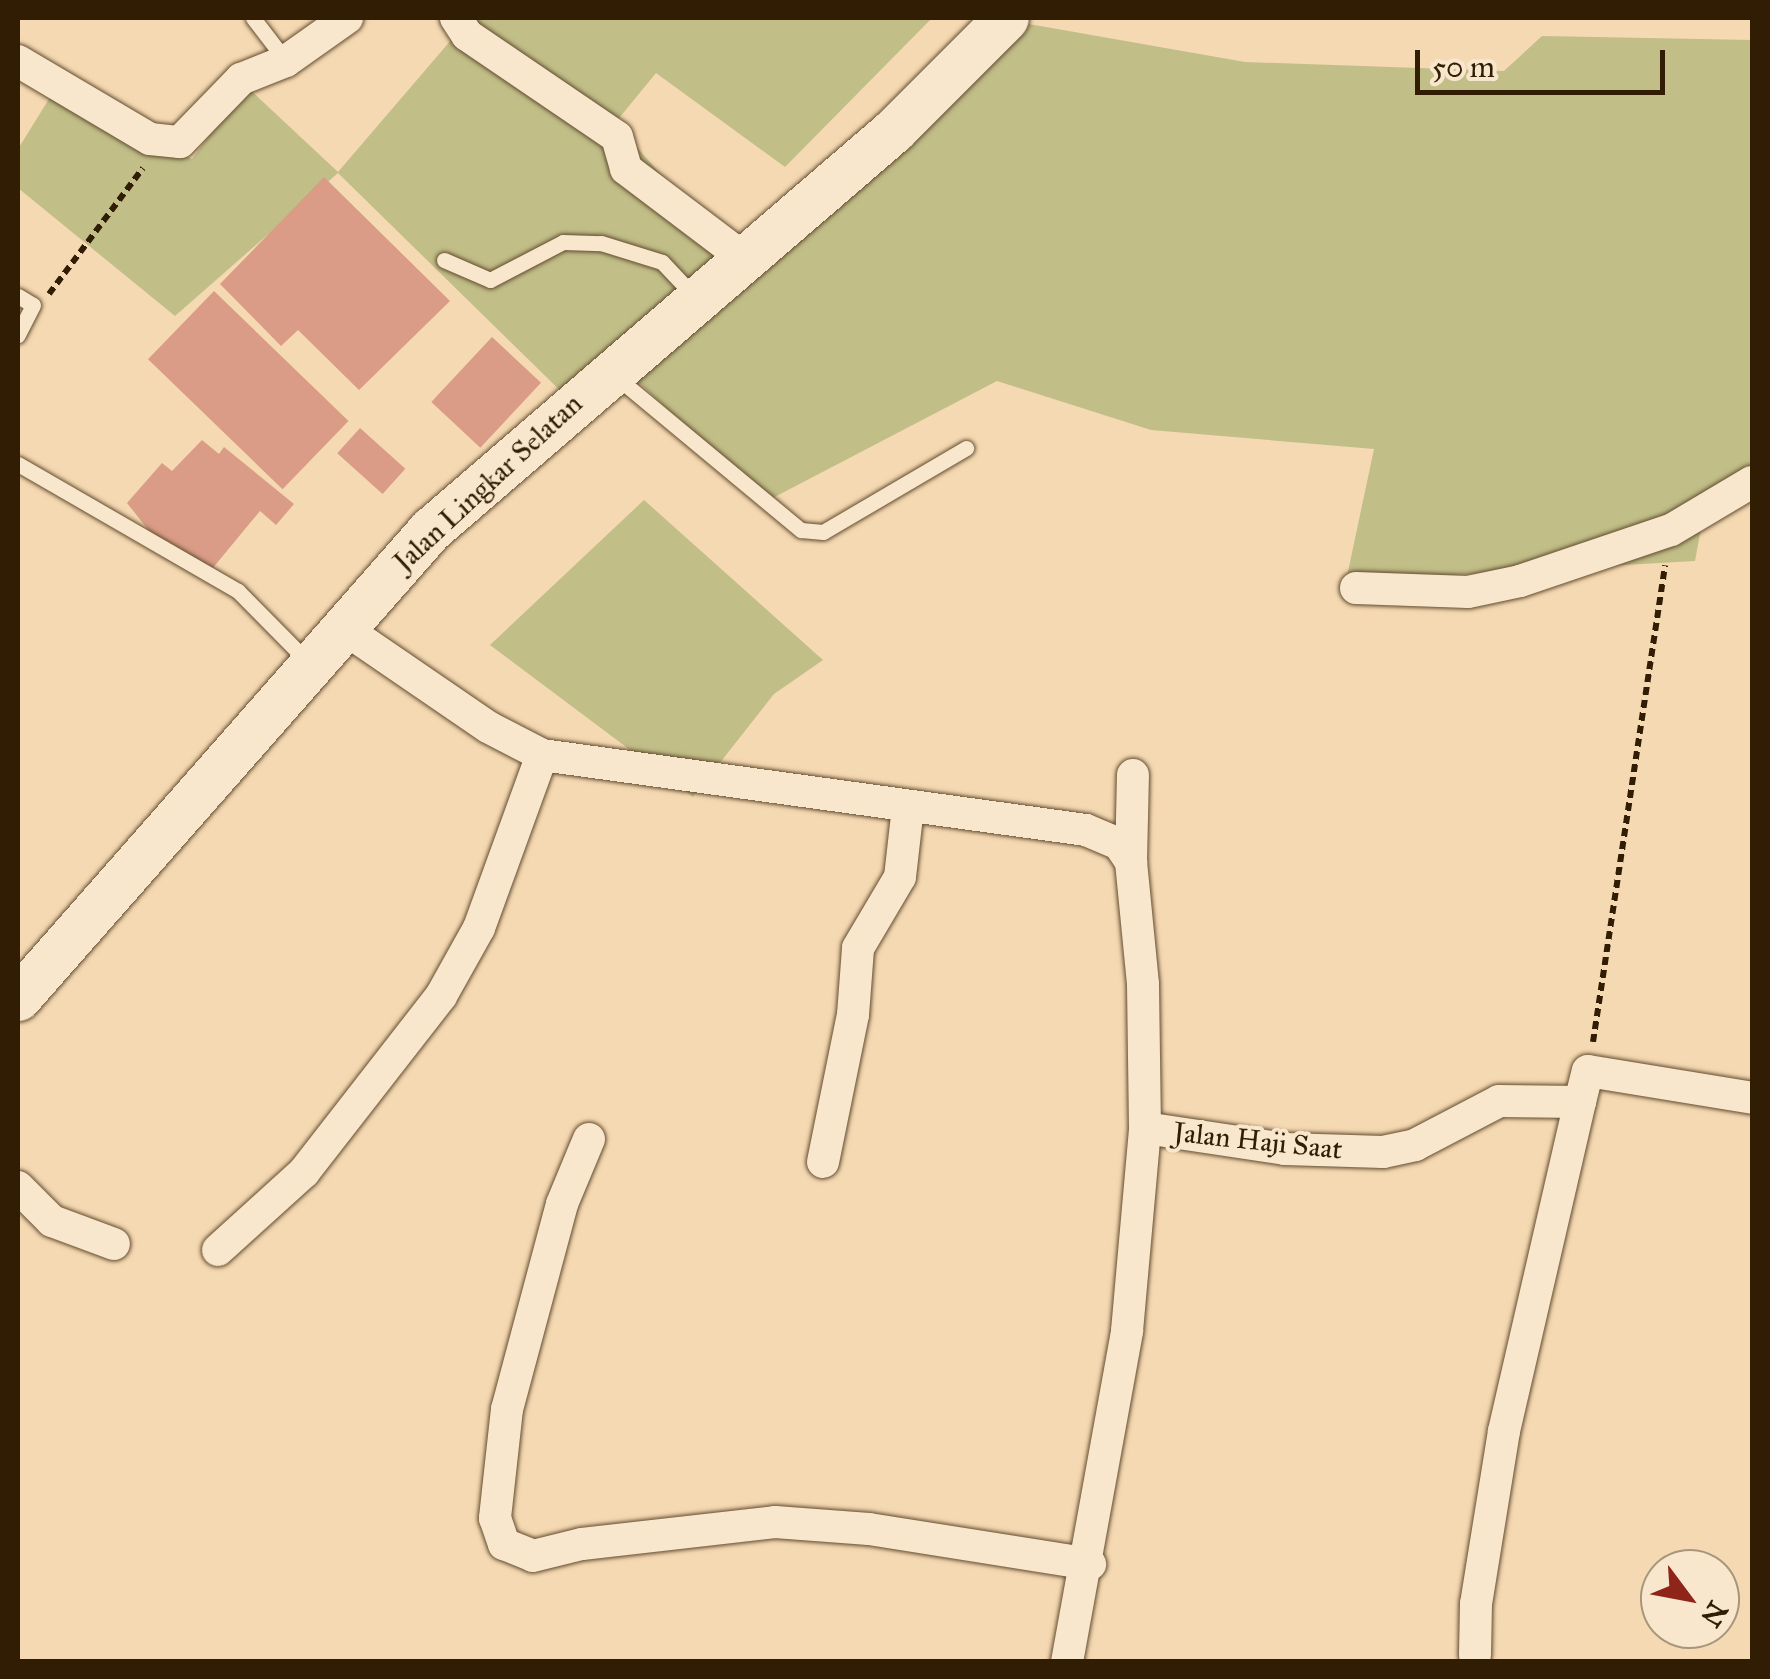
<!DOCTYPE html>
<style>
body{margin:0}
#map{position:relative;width:1770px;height:1679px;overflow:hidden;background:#f5d9b2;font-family:"IM FELL Great Primer",serif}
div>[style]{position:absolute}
.green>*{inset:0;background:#c1be88}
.building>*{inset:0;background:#da9c87;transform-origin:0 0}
.path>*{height:6px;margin-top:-3px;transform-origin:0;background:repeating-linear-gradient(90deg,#311d03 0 8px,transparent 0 13px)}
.roads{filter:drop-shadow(0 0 2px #624c2f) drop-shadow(0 0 2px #624c2f)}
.lane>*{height:15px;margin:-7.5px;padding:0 7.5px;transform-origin:7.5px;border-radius:7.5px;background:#f8e6cd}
.street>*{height:32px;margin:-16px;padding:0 16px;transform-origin:16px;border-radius:16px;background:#f8e6cd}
.secondary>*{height:45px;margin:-22.5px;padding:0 22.5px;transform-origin:22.5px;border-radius:22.5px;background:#f8e6cd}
span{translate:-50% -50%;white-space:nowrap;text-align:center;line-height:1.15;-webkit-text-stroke:8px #f8e6cd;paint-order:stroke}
.street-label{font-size:28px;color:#311d03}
.frame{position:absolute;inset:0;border:20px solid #311d03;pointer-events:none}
.north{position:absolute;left:1640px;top:1549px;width:100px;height:100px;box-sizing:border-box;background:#f8e6cd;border:2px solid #a8967c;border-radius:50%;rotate:122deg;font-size:28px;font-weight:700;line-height:40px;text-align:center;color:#311d03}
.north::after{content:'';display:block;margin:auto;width:35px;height:45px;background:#8f2418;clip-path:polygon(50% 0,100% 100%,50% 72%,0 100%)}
.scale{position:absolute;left:1415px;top:50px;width:250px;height:45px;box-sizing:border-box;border:5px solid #311d03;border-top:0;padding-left:12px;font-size:30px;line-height:35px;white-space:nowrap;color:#311d03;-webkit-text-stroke:8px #f8e6cd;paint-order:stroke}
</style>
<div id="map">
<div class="green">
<div style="clip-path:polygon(470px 18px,932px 18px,785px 167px,656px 73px,615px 123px,739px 262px,1000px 19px,1245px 62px,1504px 71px,1542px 36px,1752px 40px,1752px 487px,1708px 490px,1695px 561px,1346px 581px,1374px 449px,1151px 430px,997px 381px,765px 502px,624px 368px,577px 407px,338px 173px,175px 316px,18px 188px,18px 149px,57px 86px,192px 159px,246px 86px,338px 172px)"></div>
<div style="clip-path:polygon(644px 500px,823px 660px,774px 694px,693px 797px,490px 645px)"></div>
</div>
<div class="building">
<div style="clip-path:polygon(324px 177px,450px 301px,359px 390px,298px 330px,281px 346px,220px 284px)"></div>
<div style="left:214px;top:291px;width:187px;height:95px;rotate:44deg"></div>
<div style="left:492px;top:337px;width:67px;height:89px;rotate:43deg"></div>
<div style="left:360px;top:428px;width:61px;height:34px;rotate:42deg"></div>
<div style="clip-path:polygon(202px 440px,219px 454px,224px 447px,294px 504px,276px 525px,260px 511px,212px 569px,150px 532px,127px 503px,162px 463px,172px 471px)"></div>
</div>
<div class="path">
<div style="left:49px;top:294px;width:157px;rotate:-53.3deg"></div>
<div style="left:1593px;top:1042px;width:482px;rotate:-81.4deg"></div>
</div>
<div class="roads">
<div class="lane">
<div style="left:253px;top:18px;width:54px;rotate:52.5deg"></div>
<div style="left:444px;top:260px;width:50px;rotate:23.5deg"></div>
<div style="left:490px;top:280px;width:82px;rotate:-27.5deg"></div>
<div style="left:563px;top:242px;width:38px;rotate:2deg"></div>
<div style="left:601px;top:243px;width:64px;rotate:17.3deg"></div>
<div style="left:662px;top:262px;width:48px;rotate:46.7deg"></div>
<div style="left:18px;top:296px;width:17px;rotate:31deg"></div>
<div style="left:33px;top:305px;width:34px;rotate:117deg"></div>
<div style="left:614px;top:375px;width:243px;rotate:39.7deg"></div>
<div style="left:801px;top:530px;width:22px;rotate:5deg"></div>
<div style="left:823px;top:532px;width:166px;rotate:-30.4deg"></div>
<div style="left:18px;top:464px;width:254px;rotate:30deg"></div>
<div style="left:238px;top:591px;width:101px;rotate:45.4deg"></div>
</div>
<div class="street">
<div style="left:456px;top:18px;width:20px;rotate:57deg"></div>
<div style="left:467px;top:35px;width:181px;rotate:34.2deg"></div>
<div style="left:617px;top:137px;width:33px;rotate:74deg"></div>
<div style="left:626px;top:169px;width:149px;rotate:37.1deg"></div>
<div style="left:18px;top:61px;width:153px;rotate:30.6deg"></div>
<div style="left:150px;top:139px;width:30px;rotate:6deg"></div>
<div style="left:180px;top:142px;width:88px;rotate:-45.9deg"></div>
<div style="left:241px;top:79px;width:48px;rotate:-21.8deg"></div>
<div style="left:286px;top:61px;width:75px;rotate:-35.2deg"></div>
<div style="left:1356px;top:588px;width:112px;rotate:2deg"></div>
<div style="left:1468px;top:592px;width:53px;rotate:-11.9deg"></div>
<div style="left:1520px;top:581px;width:159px;rotate:-18.7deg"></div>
<div style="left:1671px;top:530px;width:94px;rotate:-30.7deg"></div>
<div style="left:342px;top:627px;width:177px;rotate:34.4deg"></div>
<div style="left:488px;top:727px;width:61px;rotate:27.4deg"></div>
<div style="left:542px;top:755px;width:549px;rotate:7.85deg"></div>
<div style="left:1086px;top:830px;width:36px;rotate:23deg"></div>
<div style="left:1119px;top:844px;width:22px;rotate:56deg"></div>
<div style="left:1145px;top:1128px;width:142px;rotate:8.5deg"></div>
<div style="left:1285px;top:1149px;width:98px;rotate:1.8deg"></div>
<div style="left:1383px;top:1152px;width:33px;rotate:-12deg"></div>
<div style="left:1415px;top:1145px;width:95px;rotate:-27.6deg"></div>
<div style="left:1499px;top:1101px;width:81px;rotate:0.7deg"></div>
<div style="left:1580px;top:1102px;width:32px;rotate:-76deg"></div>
<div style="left:1588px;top:1071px;width:166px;rotate:9.3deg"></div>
<div style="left:589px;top:1139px;width:70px;rotate:112.6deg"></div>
<div style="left:562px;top:1204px;width:212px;rotate:105deg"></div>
<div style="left:507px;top:1409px;width:110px;rotate:96.3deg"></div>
<div style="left:495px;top:1518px;width:28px;rotate:71deg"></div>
<div style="left:504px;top:1544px;width:31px;rotate:22deg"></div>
<div style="left:533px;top:1556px;width:50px;rotate:-13.8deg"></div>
<div style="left:582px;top:1544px;width:194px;rotate:-6.5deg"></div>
<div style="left:775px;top:1522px;width:94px;rotate:4.3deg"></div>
<div style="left:869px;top:1529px;width:224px;rotate:9deg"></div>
<div style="left:823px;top:1162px;width:150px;rotate:-78.5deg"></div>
<div style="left:853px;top:1015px;width:67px;rotate:-85.7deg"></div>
<div style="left:858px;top:948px;width:82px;rotate:-59.4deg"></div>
<div style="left:900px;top:877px;width:70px;rotate:-83.5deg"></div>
<div style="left:18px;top:1187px;width:48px;rotate:45deg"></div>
<div style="left:52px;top:1221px;width:66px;rotate:20.4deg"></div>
<div style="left:218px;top:1250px;width:116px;rotate:-42.2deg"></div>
<div style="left:304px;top:1172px;width:223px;rotate:-52.1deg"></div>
<div style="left:441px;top:996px;width:78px;rotate:-60.8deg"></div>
<div style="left:479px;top:928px;width:184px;rotate:-70deg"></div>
<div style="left:1475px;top:1655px;width:51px;rotate:-88.9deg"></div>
<div style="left:1476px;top:1604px;width:175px;rotate:-80.8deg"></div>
<div style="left:1504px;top:1431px;width:338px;rotate:-77deg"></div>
<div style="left:1067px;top:1662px;width:336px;rotate:-79.7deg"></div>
<div style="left:1127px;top:1331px;width:204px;rotate:-84.9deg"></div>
<div style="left:1145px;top:1128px;width:144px;rotate:-90.8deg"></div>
<div style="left:1143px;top:984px;width:123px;rotate:-95.6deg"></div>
<div style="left:1131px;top:862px;width:87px;rotate:-88.7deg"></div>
</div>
<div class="secondary">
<div style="left:18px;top:998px;width:624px;rotate:-48.64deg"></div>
<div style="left:430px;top:530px;width:613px;rotate:-40.76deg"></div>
<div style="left:894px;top:130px;width:158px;rotate:-45deg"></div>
</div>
</div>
<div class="street-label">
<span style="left:488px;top:483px;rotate:-43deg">Jalan Lingkar Selatan</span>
<span style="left:1258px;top:1141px;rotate:6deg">Jalan Haji Saat</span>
</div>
<div class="frame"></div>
<div class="north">N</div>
<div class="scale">50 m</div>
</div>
